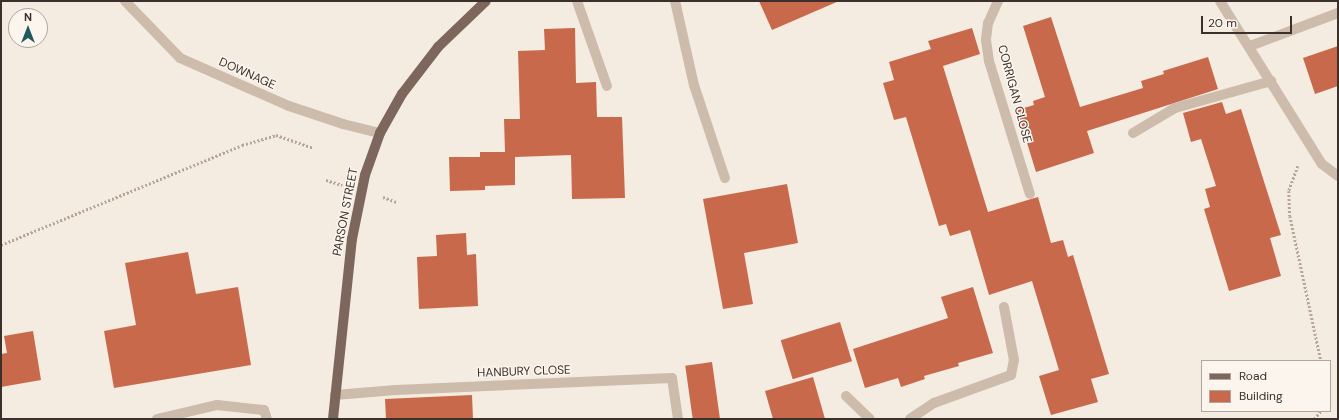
<!DOCTYPE html>
<style>
body{margin:0}
#map{position:relative;width:1339px;height:420px;overflow:hidden;background:#f4ebe1;font-family:"DM Sans",sans-serif}
div>[style]{position:absolute}
.building>*{inset:0;background:#c8694b;transform-origin:0 0}
.path>*{height:2.5px;margin-top:-1.25px;transform-origin:0;background:repeating-linear-gradient(90deg,#b9a596 0 2px,transparent 0 4px)}
.minor>*{height:10px;margin:-5px;padding:0 5px;transform-origin:5px;border-radius:5px;background:#cdbbac}
.major>*{height:10px;margin:-5px;padding:0 5px;transform-origin:5px;border-radius:5px;background:#7d675c}
span{translate:-50% -50%;white-space:nowrap;text-align:center;line-height:1.15;-webkit-text-stroke:3px #fbf5ee;paint-order:stroke}
.street-label{font-size:12px;color:#3b302b}
.frame{position:absolute;inset:0;border:2px solid #3b302b;pointer-events:none}
.legend{position:absolute;left:1201px;top:360px;width:130px;height:52px;box-sizing:border-box;background:#fbf5ee;border:1px solid #aea6a0;margin:0;padding:5px 7px;list-style:none;font-size:12px;color:#3b302b}
.legend li{display:flex;align-items:center;gap:8px;height:20px}
.legend b{width:20px;border:1px solid #aea6a0}
.north{position:absolute;left:8px;top:8px;width:40px;height:40px;box-sizing:border-box;background:#fbf5ee;border:1px solid #aea6a0;border-radius:50%;rotate:0deg;font-size:11px;font-weight:700;line-height:16px;text-align:center;color:#3b302b}
.north::after{content:'';display:block;margin:auto;width:14px;height:18px;background:#1f5a5e;clip-path:polygon(50% 0,100% 100%,50% 72%,0 100%)}
.scale{position:absolute;left:1201px;top:16px;width:91px;height:18px;box-sizing:border-box;border:2px solid #3b302b;border-top:0;padding-left:5px;font-size:12px;line-height:14px;white-space:nowrap;color:#3b302b;-webkit-text-stroke:3px #fbf5ee;paint-order:stroke}
</style>
<div id="map">
<div class="building">
<div style="clip-path:polygon(759px 1px,839px 1px,772px 30px)"></div>
<div style="clip-path:polygon(1051px 17px,1080px 107px,1143px 88px,1141px 81px,1164px 74px,1163px 71px,1208px 57px,1218px 89px,1087px 131px,1094px 153px,1036px 172px,1017px 110px,1034px 105px,1033px 101px,1045px 97px,1023px 26px)"></div>
<div style="clip-path:polygon(575px 28px,576px 83px,596px 82px,597px 117px,622px 117px,625px 198px,572px 199px,571px 155px,515px 157px,515px 185px,485px 186px,485px 190px,450px 191px,449px 157px,480px 157px,480px 152px,505px 152px,504px 119px,520px 119px,518px 51px,545px 50px,544px 29px)"></div>
<div style="clip-path:polygon(972px 28px,980px 54px,943px 66px,988px 212px,1038px 197px,1051px 243px,1063px 240px,1068px 257px,1073px 255px,1109px 374px,1091px 379px,1098px 402px,1051px 415px,1039px 376px,1059px 370px,1032px 281px,989px 295px,970px 230px,950px 236px,946px 224px,939px 226px,906px 117px,894px 120px,883px 83px,894px 80px,889px 62px,931px 49px,928px 41px)"></div>
<div style="clip-path:polygon(1338px 46px,1338px 86px,1315px 94px,1303px 58px)"></div>
<div style="clip-path:polygon(1222px 102px,1226px 114px,1241px 109px,1281px 235px,1270px 238px,1281px 276px,1229px 291px,1204px 209px,1210px 207px,1205px 189px,1216px 186px,1201px 139px,1191px 142px,1183px 113px)"></div>
<div style="clip-path:polygon(787px 184px,798px 243px,744px 253px,753px 304px,723px 309px,703px 199px)"></div>
<div style="clip-path:polygon(466px 233px,467px 255px,476px 254px,478px 306px,419px 309px,417px 257px,437px 256px,436px 235px)"></div>
<div style="clip-path:polygon(188px 252px,196px 294px,238px 287px,251px 365px,114px 388px,104px 331px,136px 325px,125px 263px)"></div>
<div style="clip-path:polygon(973px 287px,993px 353px,958px 363px,959px 366px,924px 376px,925px 379px,901px 387px,898px 378px,865px 388px,853px 349px,948px 318px,941px 297px)"></div>
<div style="left:840px;top:322px;width:41px;height:62px;rotate:73deg"></div>
<div style="clip-path:polygon(33px 331px,41px 380px,1px 387px,1px 354px,7px 353px,4px 336px)"></div>
<div style="left:712px;top:362px;width:58px;height:27px;rotate:82deg"></div>
<div style="clip-path:polygon(813px 377px,825px 419px,773px 419px,765px 391px)"></div>
<div style="clip-path:polygon(472px 395px,473px 419px,386px 419px,385px 399px)"></div>
</div>
<div class="path">
<div style="left:1298px;top:166px;width:27px;rotate:110deg"></div>
<div style="left:1289px;top:191px;width:25px;rotate:88deg"></div>
<div style="left:1290px;top:216px;width:148px;rotate:77.9deg"></div>
<div style="left:326px;top:180px;width:17px;rotate:17deg"></div>
<div style="left:383px;top:197px;width:15px;rotate:20deg"></div>
<div style="left:1px;top:245px;width:261px;rotate:-22.5deg"></div>
<div style="left:242px;top:145px;width:35px;rotate:-16deg"></div>
<div style="left:276px;top:135px;width:39px;rotate:19deg"></div>
<div style="left:1314px;top:419px;width:11px;rotate:-49deg"></div>
</div>
<div class="minor">
<div style="left:125px;top:1px;width:79px;rotate:46deg"></div>
<div style="left:180px;top:58px;width:119px;rotate:23.8deg"></div>
<div style="left:289px;top:106px;width:57px;rotate:18.4deg"></div>
<div style="left:343px;top:124px;width:38px;rotate:14deg"></div>
<div style="left:577px;top:1px;width:90px;rotate:70.6deg"></div>
<div style="left:675px;top:1px;width:86px;rotate:77.3deg"></div>
<div style="left:694px;top:85px;width:98px;rotate:71.6deg"></div>
<div style="left:998px;top:1px;width:24px;rotate:114deg"></div>
<div style="left:988px;top:23px;width:17px;rotate:97deg"></div>
<div style="left:986px;top:40px;width:21px;rotate:82deg"></div>
<div style="left:989px;top:61px;width:139px;rotate:72.9deg"></div>
<div style="left:1220px;top:1px;width:192px;rotate:58deg"></div>
<div style="left:1322px;top:164px;width:20px;rotate:37deg"></div>
<div style="left:1250px;top:46px;width:94px;rotate:-20.6deg"></div>
<div style="left:1133px;top:133px;width:49px;rotate:-30.8deg"></div>
<div style="left:1175px;top:108px;width:100px;rotate:-15.7deg"></div>
<div style="left:335px;top:395px;width:61px;rotate:-4.7deg"></div>
<div style="left:396px;top:390px;width:276px;rotate:-2.5deg"></div>
<div style="left:672px;top:378px;width:41px;rotate:81.7deg"></div>
<div style="left:846px;top:396px;width:33px;rotate:44deg"></div>
<div style="left:157px;top:419px;width:62px;rotate:-13.1deg"></div>
<div style="left:217px;top:405px;width:47px;rotate:6.1deg"></div>
<div style="left:264px;top:410px;width:9px;rotate:72deg"></div>
<div style="left:910px;top:419px;width:29px;rotate:-34deg"></div>
<div style="left:934px;top:403px;width:82px;rotate:-20deg"></div>
<div style="left:1011px;top:375px;width:15px;rotate:-79deg"></div>
<div style="left:1014px;top:360px;width:54px;rotate:-100.7deg"></div>
</div>
<div class="major">
<div style="left:333px;top:419px;width:181px;rotate:-84deg"></div>
<div style="left:352px;top:239px;width:65px;rotate:-78.5deg"></div>
<div style="left:365px;top:175px;width:45px;rotate:-70.3deg"></div>
<div style="left:380px;top:133px;width:45px;rotate:-60.6deg"></div>
<div style="left:402px;top:94px;width:59px;rotate:-52.5deg"></div>
<div style="left:438px;top:47px;width:66px;rotate:-43.8deg"></div>
</div>
<div class="street-label">
<span style="left:247px;top:74px;rotate:24deg">DOWNAGE</span>
<span style="left:1014px;top:94px;rotate:75deg">CORRIGAN CLOSE</span>
<span style="left:346px;top:212px;rotate:-79deg">PARSON STREET</span>
<span style="left:524px;top:372px;rotate:-2deg">HANBURY CLOSE</span>
</div>
<div class="frame"></div>
<ul class="legend">
<li><b style="height:5px;background:#7d675c"></b>Road</li>
<li><b style="height:11px;background:#c8694b"></b>Building</li>
</ul>
<div class="north">N</div>
<div class="scale">20 m</div>
</div>
